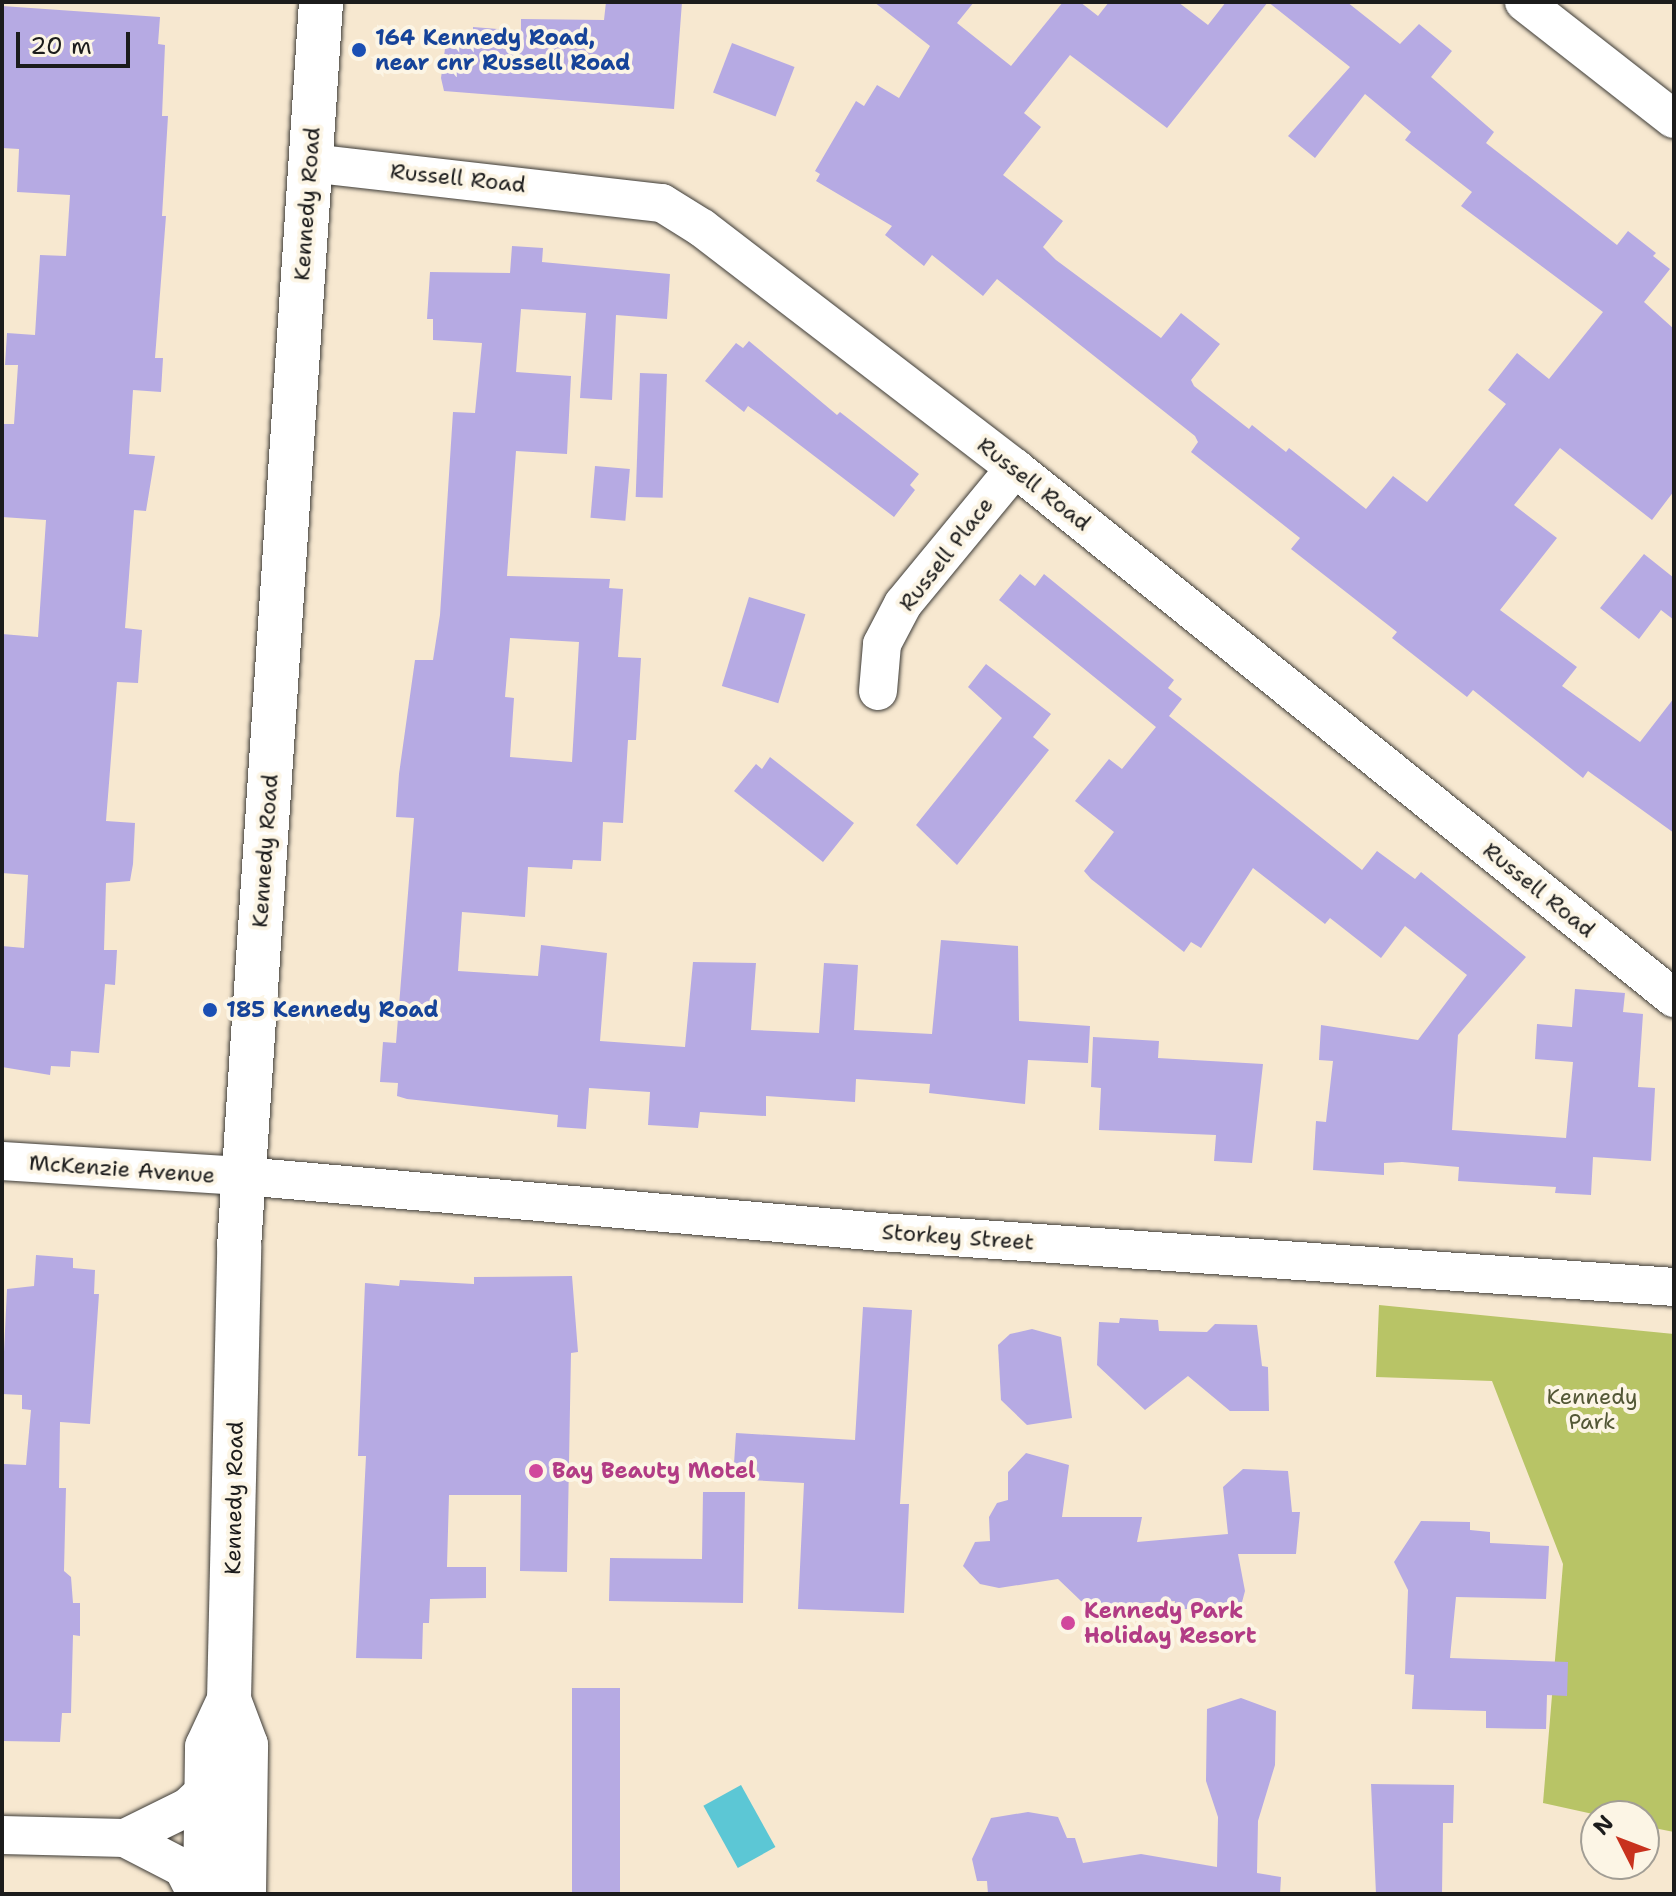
<!DOCTYPE html>
<style>
body{margin:0}
#map{position:relative;width:1676px;height:1896px;overflow:hidden;background:#f7e8d0;font-family:"Shantell Sans",sans-serif}
div>[style]{position:absolute}
.green>*{inset:0;background:#b8c466}
.water>*{inset:0;background:#5cc7d5;transform-origin:0 0}
.building>*{inset:0;background:#b6aae3;transform-origin:0 0}
.roads{filter:drop-shadow(0 0 2px #3d3b37) drop-shadow(0 0 2px #3d3b37)}
.minor>*{height:38px;margin:-19px;padding:0 19px;transform-origin:19px;border-radius:19px;background:#fff}
.major>*{height:44px;margin:-22px;padding:0 22px;transform-origin:22px;border-radius:22px;background:#fff}
.dots>*{width:22px;height:22px;translate:-50% -50%;box-sizing:border-box;border:4px solid #fcf5e5;border-radius:50%}
span{translate:-50% -50%;white-space:nowrap;text-align:center;line-height:1.15;-webkit-text-stroke:8px #fcf5e5;paint-order:stroke}
.transit-label{font-size:22px;color:#164399;font-weight:700}
.left{translate:0 -50%;text-align:left}
.street-label{font-size:22px;color:#1c1c1c}
.park-label{font-size:22px;color:#535736}
.hotel-label{font-size:22px;color:#b23c85;font-weight:700}
.frame{position:absolute;inset:0;border:4px solid #1c1c1c;pointer-events:none}
.north{position:absolute;left:1580px;top:1800px;width:80px;height:80px;box-sizing:border-box;background:#fcf5e5;border:2px solid #a29e95;border-radius:50%;rotate:312deg;font-size:22px;font-weight:700;line-height:32px;text-align:center;color:#1c1c1c}
.north::after{content:'';display:block;margin:auto;width:28px;height:36px;background:#c8321e;clip-path:polygon(50% 0,100% 100%,50% 72%,0 100%)}
.scale{position:absolute;left:16px;top:32px;width:114px;height:36px;box-sizing:border-box;border:4px solid #1c1c1c;border-top:0;padding-left:10px;font-size:24px;line-height:28px;white-space:nowrap;color:#1c1c1c;-webkit-text-stroke:6px #fcf5e5;paint-order:stroke}
</style>
<div id="map">
<div class="green">
<div style="clip-path:polygon(1379px 1305px,1674px 1334px,1674px 1832px,1644px 1826px,1644px 1816px,1602px 1816px,1543px 1803px,1563px 1564px,1492px 1381px,1376px 1377px)"></div>
</div>
<div class="water">
<div style="left:741px;top:1785px;width:71px;height:43px;rotate:61deg"></div>
</div>
<div class="building">
<div style="clip-path:polygon(606px 2px,682px 2px,674px 109px,444px 91px,441px 78px,447px 34px,473px 35px,473px 27px,521px 31px,521px 19px,604px 20px)"></div>
<div style="clip-path:polygon(874px 2px,974px 2px,957px 23px,1011px 66px,1063px 2px,1080px 2px,1098px 16px,1109px 2px,1178px 2px,1208px 25px,1226px 2px,1268px 2px,1167px 128px,1070px 55px,1024px 113px,1041px 127px,1003px 175px,1063px 221px,1043px 247px,1056px 260px,1161px 338px,1181px 313px,1220px 344px,1191px 380px,1194px 386px,1249px 429px,1252px 425px,1286px 452px,1289px 448px,1366px 509px,1393px 476px,1427px 502px,1506px 404px,1488px 390px,1517px 353px,1549px 379px,1603px 312px,1461px 206px,1472px 192px,1405px 140px,1411px 132px,1365px 94px,1315px 158px,1288px 136px,1350px 67px,1268px 2px,1347px 2px,1400px 44px,1419px 24px,1452px 51px,1431px 77px,1494px 132px,1486px 143px,1617px 245px,1628px 231px,1656px 253px,1653px 256px,1670px 269px,1644px 302px,1674px 329px,1674px 491px,1652px 520px,1560px 448px,1514px 505px,1557px 538px,1500px 610px,1577px 667px,1562px 686px,1640px 742px,1674px 698px,1674px 833px,1588px 771px,1583px 778px,1473px 690px,1467px 697px,1392px 638px,1397px 632px,1291px 549px,1300px 538px,1191px 452px,1198px 442px,1195px 436px,997px 279px,983px 296px,932px 255px,924px 266px,885px 235px,892px 226px,816px 181px,820px 174px,815px 171px,856px 101px,864px 106px,877px 85px,899px 98px,930px 46px)"></div>
<div style="clip-path:polygon(2px 6px,160px 17px,158px 44px,165px 45px,162px 116px,168px 116px,162px 216px,166px 216px,155px 358px,163px 358px,161px 392px,133px 390px,129px 454px,155px 456px,146px 511px,134px 510px,125px 628px,142px 630px,138px 683px,117px 682px,106px 821px,135px 823px,133px 864px,130px 881px,106px 883px,104px 950px,117px 950px,115px 985px,105px 984px,99px 1053px,71px 1051px,70px 1067px,51px 1066px,50px 1075px,2px 1067px,2px 946px,24px 948px,28px 875px,2px 873px,2px 634px,38px 637px,46px 520px,2px 517px,2px 424px,14px 424px,18px 365px,5px 365px,7px 333px,35px 335px,40px 255px,66px 256px,70px 195px,17px 192px,19px 149px,2px 148px)"></div>
<div style="left:732px;top:43px;width:67px;height:53px;rotate:21deg"></div>
<div style="clip-path:polygon(evenodd,512px 246px,543px 248px,542px 262px,670px 274px,667px 319px,616px 315px,612px 400px,580px 398px,586px 313px,521px 309px,516px 372px,571px 376px,567px 454px,516px 451px,507px 576px,610px 579px,609px 588px,623px 589px,618px 657px,641px 658px,636px 740px,628px 740px,623px 823px,603px 822px,601px 861px,573px 860px,572px 869px,528px 867px,525px 917px,462px 912px,458px 971px,538px 976px,541px 945px,607px 953px,600px 1041px,685px 1047px,693px 962px,756px 963px,751px 1030px,819px 1033px,824px 963px,858px 965px,854px 1030px,932px 1034px,941px 940px,1018px 946px,1019px 1021px,1090px 1026px,1088px 1063px,1028px 1060px,1025px 1104px,929px 1093px,930px 1084px,856px 1079px,855px 1102px,766px 1096px,766px 1116px,700px 1112px,698px 1128px,648px 1125px,650px 1092px,589px 1088px,586px 1129px,557px 1127px,558px 1115px,407px 1099px,397px 1096px,398px 1083px,380px 1082px,383px 1042px,396px 1043px,414px 818px,396px 817px,399px 774px,415px 660px,433px 660px,440px 615px,453px 412px,475px 413px,482px 343px,433px 340px,433px 319px,427px 319px,430px 272px,510px 273px,512px 246px,510px 638px,579px 642px,572px 762px,510px 757px,514px 698px,505px 697px,510px 638px)"></div>
<div style="clip-path:polygon(749px 341px,837px 415px,840px 412px,919px 474px,910px 485px,915px 490px,894px 517px,762px 416px,748px 406px,744px 412px,705px 381px,736px 343px,743px 348px)"></div>
<div style="left:640px;top:373px;width:27px;height:124px;rotate:2deg"></div>
<div style="left:595px;top:466px;width:35px;height:52px;rotate:5deg"></div>
<div style="clip-path:polygon(1644px 554px,1674px 578px,1674px 620px,1661px 610px,1639px 639px,1600px 608px)"></div>
<div style="clip-path:polygon(1020px 574px,1035px 586px,1044px 574px,1174px 680px,1168px 688px,1182px 699px,1169px 716px,1362px 870px,1377px 851px,1415px 879px,1421px 872px,1526px 957px,1458px 1035px,1452px 1130px,1566px 1138px,1573px 1062px,1535px 1059px,1537px 1024px,1572px 1027px,1575px 989px,1625px 993px,1623px 1012px,1643px 1014px,1638px 1087px,1655px 1088px,1651px 1161px,1593px 1157px,1591px 1195px,1555px 1193px,1556px 1187px,1458px 1181px,1459px 1167px,1402px 1162px,1384px 1163px,1384px 1175px,1313px 1170px,1316px 1121px,1326px 1122px,1333px 1061px,1319px 1060px,1321px 1025px,1418px 1040px,1467px 975px,1405px 926px,1381px 958px,1330px 918px,1325px 924px,1253px 868px,1201px 948px,1191px 942px,1184px 952px,1091px 879px,1084px 871px,1114px 832px,1075px 801px,1109px 759px,1122px 769px,1156px 727px,999px 600px)"></div>
<div style="left:749px;top:597px;width:59px;height:93px;rotate:17deg"></div>
<div style="clip-path:polygon(986px 664px,1051px 714px,1033px 737px,1049px 750px,957px 865px,916px 825px,1002px 718px,968px 687px)"></div>
<div style="clip-path:polygon(770px 757px,854px 823px,823px 862px,734px 791px,756px 764px,762px 769px)"></div>
<div style="clip-path:polygon(1093px 1037px,1159px 1041px,1158px 1058px,1263px 1064px,1252px 1163px,1214px 1161px,1216px 1135px,1099px 1130px,1101px 1088px,1091px 1087px)"></div>
<div style="clip-path:polygon(36px 1255px,73px 1258px,73px 1268px,95px 1270px,94px 1294px,99px 1294px,90px 1424px,60px 1422px,59px 1488px,66px 1488px,64px 1571px,71px 1577px,73px 1603px,80px 1603px,80px 1636px,73px 1635px,71px 1713px,62px 1713px,60px 1742px,2px 1741px,4px 1464px,26px 1465px,31px 1410px,22px 1409px,22px 1395px,2px 1394px,7px 1289px,34px 1286px)"></div>
<div style="clip-path:polygon(572px 1276px,578px 1352px,571px 1353px,567px 1572px,520px 1571px,521px 1495px,449px 1495px,447px 1567px,486px 1567px,486px 1598px,430px 1599px,429px 1623px,423px 1623px,422px 1659px,356px 1658px,366px 1456px,358px 1456px,365px 1283px,399px 1286px,400px 1280px,474px 1284px,474px 1277px)"></div>
<div style="clip-path:polygon(863px 1307px,912px 1310px,900px 1504px,909px 1504px,904px 1613px,798px 1609px,804px 1483px,733px 1479px,736px 1433px,855px 1440px)"></div>
<div style="clip-path:polygon(1120px 1318px,1158px 1320px,1159px 1331px,1207px 1332px,1215px 1324px,1257px 1325px,1262px 1366px,1268px 1367px,1269px 1411px,1230px 1411px,1188px 1376px,1145px 1410px,1097px 1365px,1099px 1322px,1119px 1323px)"></div>
<div style="clip-path:polygon(1032px 1329px,1061px 1337px,1072px 1418px,1027px 1425px,1001px 1400px,998px 1345px,1010px 1334px)"></div>
<div style="clip-path:polygon(1026px 1453px,1069px 1465px,1062px 1517px,1142px 1517px,1137px 1542px,1228px 1534px,1223px 1487px,1243px 1469px,1288px 1471px,1292px 1512px,1300px 1512px,1296px 1554px,1238px 1554px,1245px 1591px,1238px 1617px,1193px 1615px,1193px 1609px,1173px 1609px,1175px 1601px,1105px 1605px,1081px 1601px,1058px 1579px,999px 1588px,980px 1584px,963px 1566px,975px 1542px,990px 1541px,989px 1517px,997px 1503px,1008px 1500px,1008px 1472px)"></div>
<div style="clip-path:polygon(703px 1492px,745px 1492px,743px 1603px,609px 1601px,610px 1558px,702px 1559px)"></div>
<div style="clip-path:polygon(1421px 1521px,1470px 1522px,1470px 1530px,1490px 1532px,1490px 1543px,1549px 1546px,1546px 1599px,1456px 1597px,1450px 1658px,1568px 1662px,1567px 1696px,1547px 1695px,1546px 1729px,1486px 1728px,1486px 1711px,1412px 1709px,1414px 1675px,1405px 1674px,1408px 1590px,1394px 1562px)"></div>
<div style="left:572px;top:1688px;width:48px;height:206px"></div>
<div style="clip-path:polygon(1241px 1698px,1276px 1711px,1275px 1765px,1258px 1821px,1257px 1873px,1281px 1877px,1280px 1894px,988px 1894px,987px 1881px,977px 1881px,972px 1859px,991px 1818px,1028px 1812px,1058px 1817px,1067px 1838px,1075px 1838px,1083px 1863px,1141px 1854px,1217px 1867px,1218px 1817px,1206px 1781px,1207px 1709px)"></div>
<div style="clip-path:polygon(1371px 1784px,1454px 1785px,1453px 1823px,1443px 1823px,1442px 1894px,1376px 1894px)"></div>
</div>
<div class="roads">
<div class="minor">
<div style="left:1524px;top:2px;width:190px;rotate:38deg"></div>
<div style="left:310px;top:163px;width:354px;rotate:6.5deg"></div>
<div style="left:662px;top:203px;width:47px;rotate:32deg"></div>
<div style="left:702px;top:228px;width:394px;rotate:37.5deg"></div>
<div style="left:1015px;top:468px;width:846px;rotate:38.81deg"></div>
<div style="left:878px;top:691px;width:47px;rotate:-85.1deg"></div>
<div style="left:882px;top:644px;width:45px;rotate:-62.3deg"></div>
<div style="left:903px;top:604px;width:176px;rotate:-50.5deg"></div>
<div style="left:2px;top:1161px;width:241px;rotate:3.6deg"></div>
<div style="left:243px;top:1176px;width:639px;rotate:5.02deg"></div>
<div style="left:880px;top:1232px;width:796px;rotate:3.96deg"></div>
<div style="left:2px;top:1835px;width:123px;rotate:1.4deg"></div>
<div style="left:125px;top:1838px;width:70px;rotate:-26.2deg"></div>
<div style="left:188px;top:1807px;width:26px;rotate:-43deg"></div>
<div style="left:125px;top:1838px;width:65px;rotate:27.3deg"></div>
<div style="left:183px;top:1868px;width:29px;rotate:63deg"></div>
</div>
<div class="major">
<div style="left:205px;top:1894px;width:147px;rotate:-89.2deg"></div>
<div style="left:207px;top:1747px;width:52px;rotate:-64.9deg"></div>
<div style="left:244px;top:1894px;width:149px;rotate:-89.2deg"></div>
<div style="left:246px;top:1745px;width:48px;rotate:-110.7deg"></div>
<div style="left:229px;top:1700px;width:453px;rotate:-88.7deg"></div>
<div style="left:239px;top:1247px;width:1248px;rotate:-86.23deg"></div>
</div>
</div>
<div class="dots">
<div style="left:359px;top:50px;background:#1a4fb4"></div>
<div style="left:210px;top:1010px;background:#1a4fb4"></div>
<div style="left:536px;top:1471px;background:#d1479c"></div>
<div style="left:1068px;top:1623px;background:#d1479c"></div>
</div>
<div class="transit-label">
<span class="left" style="left:375px;top:50px">164 Kennedy Road,<br>near cnr Russell Road</span>
<span class="left" style="left:226px;top:1010px">185 Kennedy Road</span>
</div>
<div class="street-label">
<span style="left:458px;top:178px;rotate:6deg">Russell Road</span>
<span style="left:307px;top:204px;rotate:-86deg">Kennedy Road</span>
<span style="left:1034px;top:484px;rotate:38deg">Russell Road</span>
<span style="left:946px;top:554px;rotate:-52deg">Russell Place</span>
<span style="left:265px;top:851px;rotate:-86deg">Kennedy Road</span>
<span style="left:1539px;top:890px;rotate:39deg">Russell Road</span>
<span style="left:122px;top:1169px;rotate:4deg">McKenzie Avenue</span>
<span style="left:958px;top:1237px;rotate:4deg">Storkey Street</span>
<span style="left:234px;top:1498px;rotate:-89deg">Kennedy Road</span>
</div>
<div class="park-label">
<span style="left:1592px;top:1409px">Kennedy<br>Park</span>
</div>
<div class="hotel-label">
<span class="left" style="left:552px;top:1471px">Bay Beauty Motel</span>
<span class="left" style="left:1084px;top:1623px">Kennedy Park<br>Holiday Resort</span>
</div>
<div class="frame"></div>
<div class="north">N</div>
<div class="scale">20 m</div>
</div>
